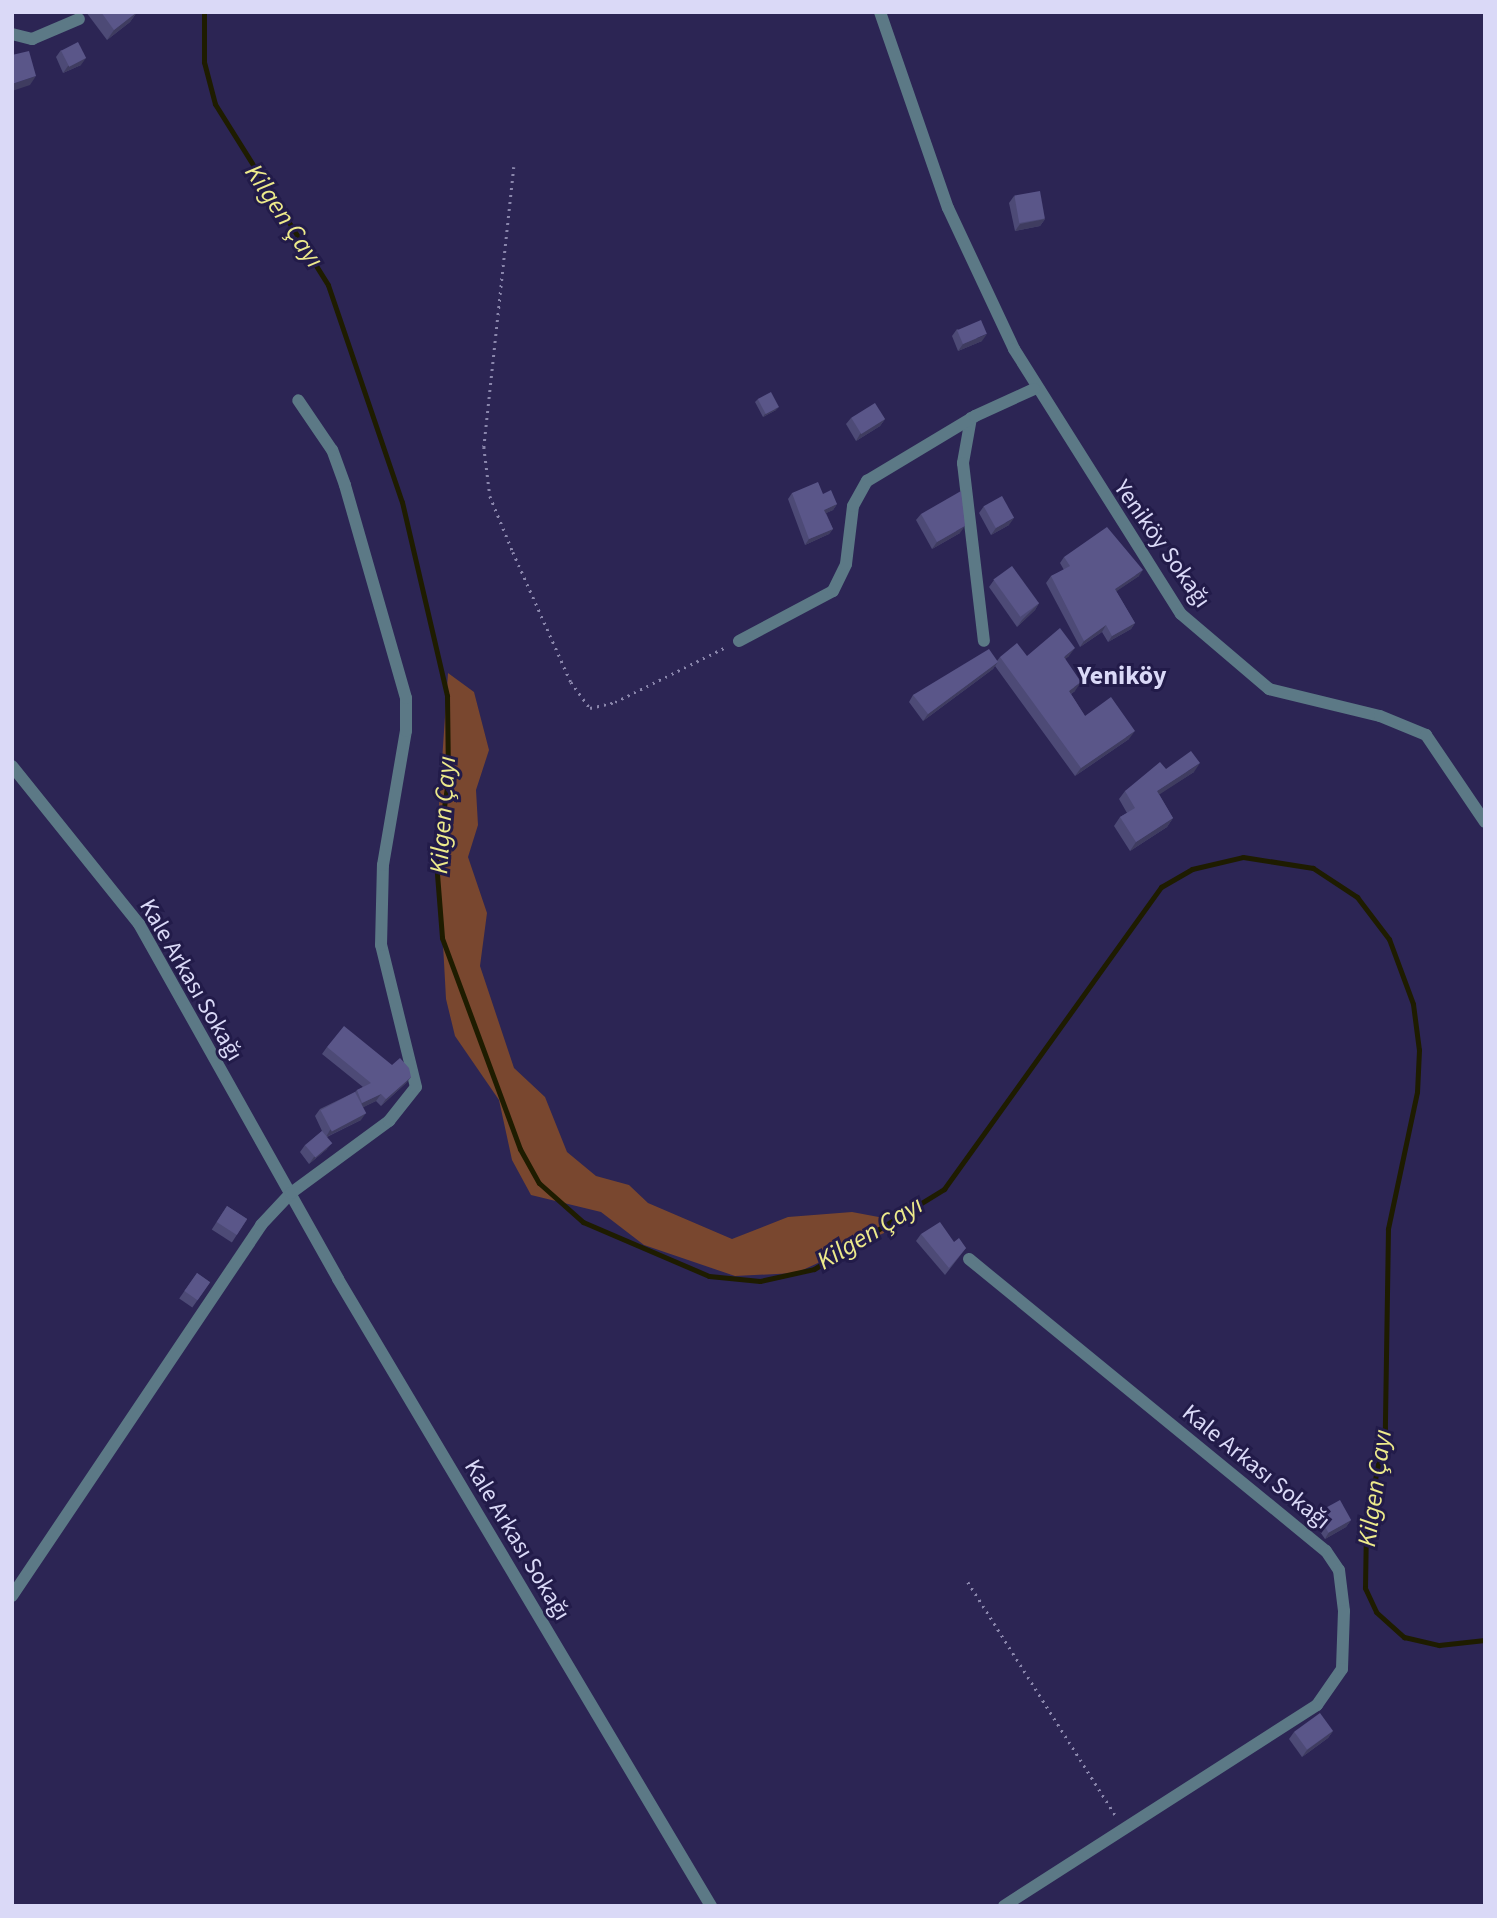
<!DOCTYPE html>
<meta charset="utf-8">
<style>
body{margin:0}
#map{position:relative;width:1497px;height:1918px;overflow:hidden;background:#2c2554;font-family:"Source Sans 3",sans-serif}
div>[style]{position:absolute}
.green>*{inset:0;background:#79472f}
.stream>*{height:5px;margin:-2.5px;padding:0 2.5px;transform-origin:2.5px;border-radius:2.5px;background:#1e1c00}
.path>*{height:2.5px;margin-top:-1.25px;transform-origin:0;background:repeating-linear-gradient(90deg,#8a86ac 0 2px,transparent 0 7px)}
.street>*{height:12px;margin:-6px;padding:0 6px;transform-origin:6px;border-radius:6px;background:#5c7986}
.wall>*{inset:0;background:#4d4a76;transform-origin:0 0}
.shaded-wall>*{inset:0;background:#3f3c60}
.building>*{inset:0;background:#5a5689;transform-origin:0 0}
span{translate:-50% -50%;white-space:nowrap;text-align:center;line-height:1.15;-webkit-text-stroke:6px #221b49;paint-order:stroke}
.street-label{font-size:24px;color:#dad9f7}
.water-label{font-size:26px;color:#edea8b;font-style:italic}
.neighbourhood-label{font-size:26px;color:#dad9f7;font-weight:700}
.frame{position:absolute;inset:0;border:14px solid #dad9f7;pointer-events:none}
</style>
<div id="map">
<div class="green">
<div style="clip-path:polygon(448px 673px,474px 692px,489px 750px,476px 790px,478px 825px,468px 857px,487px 913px,480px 966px,514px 1068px,545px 1097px,567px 1152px,596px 1176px,629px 1185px,648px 1203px,732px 1239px,788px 1217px,852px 1212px,884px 1218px,884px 1233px,796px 1273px,735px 1276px,644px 1245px,601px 1212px,531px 1195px,512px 1160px,499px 1100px,455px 1036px,446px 999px,437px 834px)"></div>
</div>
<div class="stream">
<div style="left:204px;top:12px;width:50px;rotate:90deg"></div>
<div style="left:204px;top:62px;width:43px;rotate:75.3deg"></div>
<div style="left:215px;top:104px;width:213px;rotate:58deg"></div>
<div style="left:328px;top:285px;width:229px;rotate:71.2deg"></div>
<div style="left:402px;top:502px;width:199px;rotate:76.9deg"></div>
<div style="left:447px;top:696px;width:84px;rotate:89.3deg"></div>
<div style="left:448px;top:780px;width:82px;rotate:98.4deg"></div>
<div style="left:436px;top:861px;width:77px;rotate:85.5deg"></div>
<div style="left:442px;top:938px;width:225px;rotate:69.7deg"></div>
<div style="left:520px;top:1149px;width:39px;rotate:61deg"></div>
<div style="left:539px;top:1183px;width:59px;rotate:41.6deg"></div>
<div style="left:583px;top:1222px;width:137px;rotate:23.2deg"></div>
<div style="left:709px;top:1276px;width:51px;rotate:5.6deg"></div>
<div style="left:760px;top:1281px;width:55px;rotate:-12.5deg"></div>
<div style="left:814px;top:1269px;width:153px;rotate:-31.6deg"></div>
<div style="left:944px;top:1189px;width:372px;rotate:-54.3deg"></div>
<div style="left:1161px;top:887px;width:36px;rotate:-30deg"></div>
<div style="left:1192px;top:869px;width:52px;rotate:-13.2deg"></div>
<div style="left:1243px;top:857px;width:71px;rotate:8.9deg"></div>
<div style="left:1313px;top:868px;width:53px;rotate:33.4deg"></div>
<div style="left:1357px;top:897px;width:53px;rotate:52.7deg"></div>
<div style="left:1389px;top:939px;width:69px;rotate:69.7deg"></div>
<div style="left:1413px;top:1004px;width:46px;rotate:82.6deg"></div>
<div style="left:1419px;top:1050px;width:42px;rotate:92.7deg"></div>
<div style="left:1417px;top:1092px;width:140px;rotate:102deg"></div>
<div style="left:1388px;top:1229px;width:200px;rotate:90.9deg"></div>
<div style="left:1385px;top:1429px;width:98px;rotate:101.2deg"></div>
<div style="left:1366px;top:1525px;width:63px;rotate:90.9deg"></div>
<div style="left:1365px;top:1588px;width:26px;rotate:65deg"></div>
<div style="left:1376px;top:1612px;width:38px;rotate:42deg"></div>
<div style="left:1404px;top:1637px;width:36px;rotate:13deg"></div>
<div style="left:1439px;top:1645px;width:46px;rotate:-6.2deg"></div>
</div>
<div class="path">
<div style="left:514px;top:167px;width:282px;rotate:96.1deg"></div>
<div style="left:484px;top:447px;width:49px;rotate:83deg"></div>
<div style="left:490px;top:496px;width:61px;rotate:67.7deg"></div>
<div style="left:513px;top:552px;width:142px;rotate:66deg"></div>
<div style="left:571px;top:682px;width:32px;rotate:54deg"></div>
<div style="left:590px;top:708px;width:26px;rotate:-13deg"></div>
<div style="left:615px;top:702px;width:124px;rotate:-26.4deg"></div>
<div style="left:968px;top:1582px;width:277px;rotate:57.7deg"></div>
</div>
<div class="street">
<div style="left:880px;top:12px;width:207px;rotate:70.9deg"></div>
<div style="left:948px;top:208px;width:156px;rotate:64.9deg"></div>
<div style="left:1014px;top:349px;width:313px;rotate:57.8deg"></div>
<div style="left:1181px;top:614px;width:116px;rotate:40.4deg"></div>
<div style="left:1269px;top:689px;width:114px;rotate:13.7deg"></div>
<div style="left:1380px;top:716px;width:50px;rotate:22.4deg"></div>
<div style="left:1426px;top:735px;width:105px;rotate:55.9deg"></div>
<div style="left:12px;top:34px;width:21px;rotate:14deg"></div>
<div style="left:32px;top:39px;width:51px;rotate:-23.1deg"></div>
<div style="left:971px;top:418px;width:46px;rotate:100.1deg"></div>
<div style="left:963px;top:463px;width:179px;rotate:83.3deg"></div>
<div style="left:739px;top:641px;width:106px;rotate:-28deg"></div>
<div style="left:833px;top:591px;width:30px;rotate:-64deg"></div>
<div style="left:846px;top:564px;width:58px;rotate:-83.1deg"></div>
<div style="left:853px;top:506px;width:29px;rotate:-61deg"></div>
<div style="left:867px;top:481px;width:126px;rotate:-31deg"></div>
<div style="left:975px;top:416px;width:65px;rotate:-24.6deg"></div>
<div style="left:12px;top:766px;width:203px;rotate:51.2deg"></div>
<div style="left:139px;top:924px;width:407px;rotate:60.7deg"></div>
<div style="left:338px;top:1279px;width:730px;rotate:59.25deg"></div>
<div style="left:969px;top:1259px;width:461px;rotate:39.3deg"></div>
<div style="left:1326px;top:1551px;width:23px;rotate:56deg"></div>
<div style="left:1339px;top:1570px;width:41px;rotate:83deg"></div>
<div style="left:1344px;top:1611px;width:58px;rotate:92deg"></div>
<div style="left:1342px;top:1669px;width:44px;rotate:124.8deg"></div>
<div style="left:1317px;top:1705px;width:372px;rotate:147.3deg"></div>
<div style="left:12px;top:1596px;width:447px;rotate:-56.1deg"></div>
<div style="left:261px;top:1225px;width:44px;rotate:-46.8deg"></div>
<div style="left:291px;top:1193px;width:122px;rotate:-36.3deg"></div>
<div style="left:389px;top:1121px;width:43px;rotate:-51.5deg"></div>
<div style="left:416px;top:1087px;width:146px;rotate:-103.8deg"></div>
<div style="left:381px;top:945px;width:80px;rotate:-88.6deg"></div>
<div style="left:383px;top:865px;width:136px;rotate:-80.3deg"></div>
<div style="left:406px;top:731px;width:33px;rotate:-90deg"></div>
<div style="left:406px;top:698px;width:222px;rotate:-106deg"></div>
<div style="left:345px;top:485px;width:37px;rotate:-110deg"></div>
<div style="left:332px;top:450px;width:60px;rotate:-124.2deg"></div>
</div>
<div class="wall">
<div style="clip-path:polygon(86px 12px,137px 12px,130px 22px,107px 40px)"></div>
<div style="clip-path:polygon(61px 50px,81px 65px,63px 73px,56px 57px)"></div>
<div style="clip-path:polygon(1014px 196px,1045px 219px,1040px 226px,1015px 231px,1009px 203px)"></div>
<div style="clip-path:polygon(957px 329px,982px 341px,958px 351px,952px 336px)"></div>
<div style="clip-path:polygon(758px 399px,776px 410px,763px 417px,755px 402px)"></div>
<div style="clip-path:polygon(851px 418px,885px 419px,880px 426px,856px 441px,846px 424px)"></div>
<div style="clip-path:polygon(792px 493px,823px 494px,837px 504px,833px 510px,826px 513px,833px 529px,829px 534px,805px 545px,788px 499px)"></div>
<div style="clip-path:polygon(984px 506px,1009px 525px,991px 535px,979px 513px)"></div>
<div style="clip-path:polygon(921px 514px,960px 533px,932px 549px,916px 520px)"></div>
<div style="clip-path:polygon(1064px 557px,1139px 576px,1116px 591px,1135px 623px,1131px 629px,1108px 642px,1102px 632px,1080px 647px,1046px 583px,1051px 576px,1064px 570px,1060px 563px)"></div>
<div style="clip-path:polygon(994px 580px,1039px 603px,1035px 610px,1017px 627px,989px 587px)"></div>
<div style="clip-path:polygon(1027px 656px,1069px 656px,1065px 659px,1075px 691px,1071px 694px,1085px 716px,1129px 739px,1075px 776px,995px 666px,993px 669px,923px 721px,909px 702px,913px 695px,997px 661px,1000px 657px)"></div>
<div style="clip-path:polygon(1166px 769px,1194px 772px,1159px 794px,1173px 818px,1167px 827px,1130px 851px,1114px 826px,1120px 817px,1127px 813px,1119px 799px,1125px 791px)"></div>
<div style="clip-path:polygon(327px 1047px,392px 1065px,411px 1077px,406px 1083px,381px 1106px,376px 1101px,363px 1107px,361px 1120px,327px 1137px,327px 1149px,309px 1164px,300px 1152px,305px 1145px,322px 1131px,315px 1116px,320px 1109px,355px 1092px,357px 1090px,363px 1087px,322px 1054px)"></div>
<div style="left:227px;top:1206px;width:24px;height:28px;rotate:33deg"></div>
<div style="clip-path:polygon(921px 1234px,954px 1242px,966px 1248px,945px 1275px,916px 1241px)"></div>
<div style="left:197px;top:1273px;width:16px;height:31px;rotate:35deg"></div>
<div style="clip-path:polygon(1317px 1513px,1351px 1520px,1346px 1527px,1325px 1539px,1312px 1520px)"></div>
<div style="clip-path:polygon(1333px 1731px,1328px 1738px,1302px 1757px,1289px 1739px,1294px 1732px)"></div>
</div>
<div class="shaded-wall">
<div style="clip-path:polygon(137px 12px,130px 22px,107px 40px,114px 30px)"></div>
<div style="clip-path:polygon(86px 58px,81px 65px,63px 73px,68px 66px)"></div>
<div style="clip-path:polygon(36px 76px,30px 85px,12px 91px,12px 84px)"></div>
<div style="clip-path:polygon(1045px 219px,1040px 226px,1015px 231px,1020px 224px)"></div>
<div style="clip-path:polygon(987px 334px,982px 341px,958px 351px,963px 344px)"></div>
<div style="clip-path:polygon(779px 407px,776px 410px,763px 417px,765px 414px)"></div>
<div style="clip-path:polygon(885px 419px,880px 426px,856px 441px,860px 434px)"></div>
<div style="clip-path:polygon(837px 504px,833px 510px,820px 516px,824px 510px)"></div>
<div style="clip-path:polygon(1014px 518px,1009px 525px,991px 535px,996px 528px)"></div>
<div style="clip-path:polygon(965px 526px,960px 533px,932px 549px,937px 542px)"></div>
<div style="clip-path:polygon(833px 529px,829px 534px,805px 545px,809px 539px)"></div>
<div style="clip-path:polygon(1143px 570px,1139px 576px,1111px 595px,1115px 589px)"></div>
<div style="clip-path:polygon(1039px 603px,1035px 610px,1017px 627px,1022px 620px)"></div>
<div style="clip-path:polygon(1135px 623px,1131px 629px,1108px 642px,1112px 636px)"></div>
<div style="clip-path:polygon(1106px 625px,1102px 632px,1080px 647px,1084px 641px)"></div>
<div style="clip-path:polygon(1075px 648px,1069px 656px,1058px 665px,1064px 657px)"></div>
<div style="clip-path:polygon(998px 662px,993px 669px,923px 721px,928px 714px)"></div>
<div style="clip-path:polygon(1081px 682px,1075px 691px,1063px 699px,1069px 691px)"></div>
<div style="clip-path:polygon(1135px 731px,1129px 739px,1075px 776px,1081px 768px)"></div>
<div style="clip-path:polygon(1200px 763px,1194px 772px,1151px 800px,1157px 791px)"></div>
<div style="clip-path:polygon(1173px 818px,1167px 827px,1130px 851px,1136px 842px)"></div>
<div style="clip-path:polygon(411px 1077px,406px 1083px,381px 1106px,386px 1099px)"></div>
<div style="clip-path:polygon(381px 1094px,376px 1101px,358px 1110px,362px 1103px)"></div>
<div style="clip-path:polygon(366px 1113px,361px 1120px,326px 1137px,330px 1130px)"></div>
<div style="clip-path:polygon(332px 1143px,327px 1149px,309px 1164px,314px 1157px)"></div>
<div style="clip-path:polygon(1351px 1520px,1346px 1527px,1325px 1539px,1329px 1532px)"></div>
<div style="clip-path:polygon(1333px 1731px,1328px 1738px,1302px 1757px,1307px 1750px)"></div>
</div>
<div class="building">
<div style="clip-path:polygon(101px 12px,137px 12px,114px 30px)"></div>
<div style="left:78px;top:42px;width:18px;height:19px;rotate:63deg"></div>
<div style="clip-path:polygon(29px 51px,36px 76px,12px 84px,12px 55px)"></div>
<div style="left:1040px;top:191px;width:28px;height:26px;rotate:80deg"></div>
<div style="left:981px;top:320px;width:15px;height:26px;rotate:67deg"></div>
<div style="left:771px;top:392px;width:17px;height:15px;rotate:62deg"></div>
<div style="left:875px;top:403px;width:19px;height:28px;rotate:58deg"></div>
<div style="clip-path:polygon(818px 482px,823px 494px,831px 490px,837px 504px,824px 510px,833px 529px,809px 539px,792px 493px)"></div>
<div style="clip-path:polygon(961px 491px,965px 526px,937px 542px,921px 514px)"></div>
<div style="left:1002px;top:496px;width:25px;height:21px;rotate:61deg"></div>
<div style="clip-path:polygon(1107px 527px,1143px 570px,1115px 589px,1135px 623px,1112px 636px,1106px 625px,1084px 641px,1051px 576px,1070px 566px,1064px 557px)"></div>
<div style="left:1012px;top:566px;width:46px;height:23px;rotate:54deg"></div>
<div style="clip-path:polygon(1060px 628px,1075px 648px,1064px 657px,1081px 682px,1069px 691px,1085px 716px,1111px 697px,1135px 731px,1081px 768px,1000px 657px,1017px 643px,1027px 656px)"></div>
<div style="clip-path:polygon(989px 649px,998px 662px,928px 714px,913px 695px)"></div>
<div style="clip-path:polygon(1191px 751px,1200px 763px,1157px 791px,1173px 818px,1136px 842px,1120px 817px,1135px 808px,1125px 791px,1160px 762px,1166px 769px)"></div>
<div style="clip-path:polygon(344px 1026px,392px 1065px,400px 1058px,409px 1068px,411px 1077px,386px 1099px,381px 1094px,362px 1103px,357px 1090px,371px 1083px,327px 1047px)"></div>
<div style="left:355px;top:1092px;width:24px;height:39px;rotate:62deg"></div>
<div style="left:322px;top:1131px;width:16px;height:22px;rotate:50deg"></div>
<div style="left:227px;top:1206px;width:24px;height:19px;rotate:33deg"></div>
<div style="clip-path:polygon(940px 1222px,954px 1242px,959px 1238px,966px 1248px,949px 1268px,921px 1234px)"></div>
<div style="left:197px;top:1273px;width:16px;height:22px;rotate:35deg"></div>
<div style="left:1340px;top:1500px;width:23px;height:26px;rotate:61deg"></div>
<div style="left:1320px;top:1713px;width:22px;height:32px;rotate:54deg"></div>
</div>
<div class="street-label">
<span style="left:1162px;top:544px;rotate:55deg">Yeniköy Sokağı</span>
<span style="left:191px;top:980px;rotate:60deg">Kale Arkası Sokağı</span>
<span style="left:1256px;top:1467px;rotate:39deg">Kale Arkası Sokağı</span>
<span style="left:517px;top:1540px;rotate:59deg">Kale Arkası Sokağı</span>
</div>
<div class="water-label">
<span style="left:284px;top:216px;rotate:56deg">Kilgen Çayı</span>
<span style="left:443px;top:815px;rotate:-86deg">Kilgen Çayı</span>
<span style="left:870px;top:1233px;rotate:-31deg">Kilgen Çayı</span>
<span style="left:1375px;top:1488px;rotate:-82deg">Kilgen Çayı</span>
</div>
<div class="neighbourhood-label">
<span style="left:1122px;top:676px">Yeniköy</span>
</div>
<div class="frame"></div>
</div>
